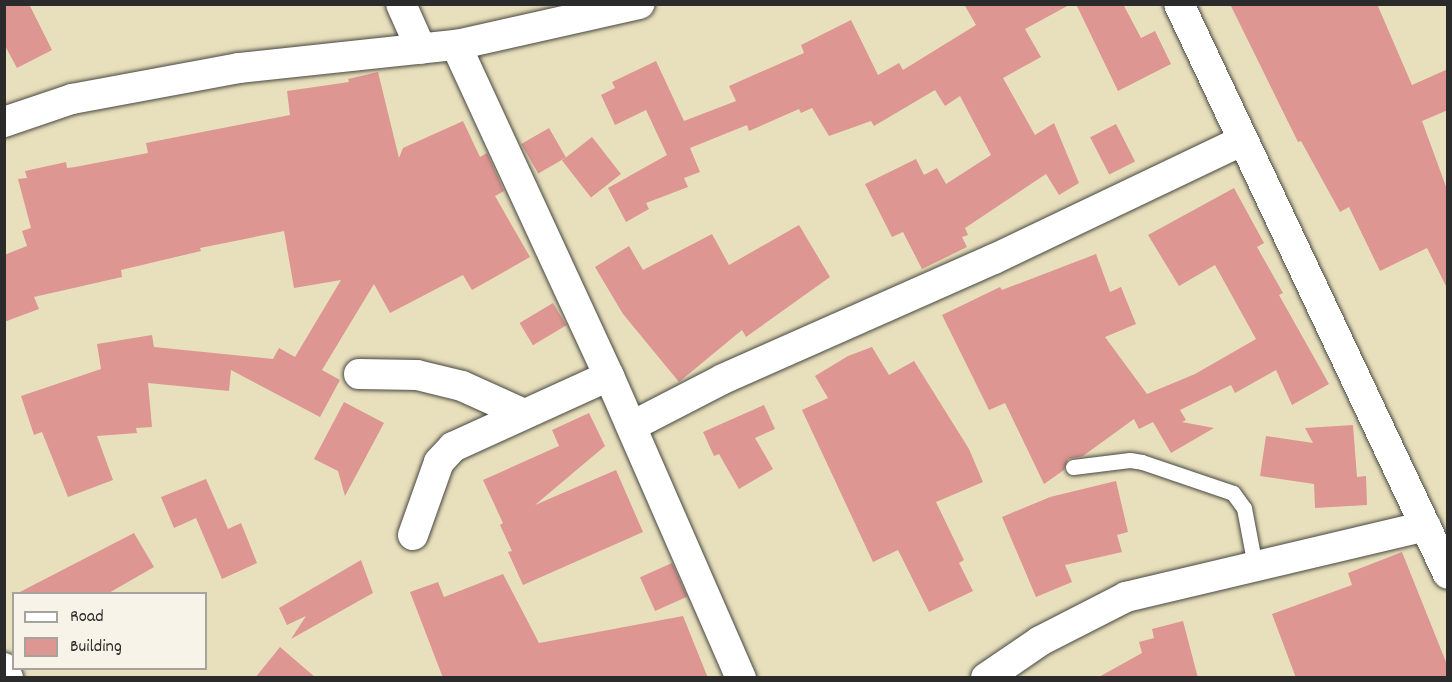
<!DOCTYPE html>
<style>
body{margin:0}
#map{position:relative;width:1452px;height:682px;overflow:hidden;background:#e8e0bc;font-family:Dekko,sans-serif}
div>[style]{position:absolute}
.building>*{inset:0;background:#dd9692;transform-origin:0 0}
.roads{filter:drop-shadow(0 0 2px #474641) drop-shadow(0 0 2px #474641)}
.service>*{height:15px;margin:-7.5px;padding:0 7.5px;transform-origin:7.5px;border-radius:7.5px;background:#fff}
.minor>*{height:30px;margin:-15px;padding:0 15px;transform-origin:15px;border-radius:15px;background:#fff}
span{translate:-50% -50%;white-space:nowrap;text-align:center;line-height:1.15;-webkit-text-stroke:5px #f7f3e8;paint-order:stroke}
.frame{position:absolute;inset:0;border:6px solid #2b2b2b;pointer-events:none}
.legend{position:absolute;left:12px;top:592px;width:195px;height:78px;box-sizing:border-box;background:#f7f3e8;border:2px solid #a5a39c;margin:0;padding:8px 10px;list-style:none;font-size:18px;color:#2b2b2b}
.legend li{display:flex;align-items:center;gap:12px;height:30px}
.legend b{width:30px;border:2px solid #a5a39c}
</style>
<div id="map">
<div class="building">
<div style="clip-path:polygon(4px 4px,29px 4px,52px 50px,17px 68px,4px 44px)"></div>
<div style="clip-path:polygon(964px 4px,1071px 4px,1025px 29px,1041px 57px,1003px 78px,1035px 135px,1054px 123px,1079px 183px,1059px 195px,1046px 174px,965px 228px,968px 235px,962px 237px,967px 247px,922px 269px,903px 232px,892px 237px,865px 184px,916px 159px,924px 175px,937px 168px,946px 184px,991px 155px,960px 96px,945px 106px,935px 90px,874px 126px,871px 121px,829px 136px,812px 108px,801px 113px,799px 109px,749px 131px,747px 125px,690px 148px,700px 172px,684px 178px,688px 187px,646px 203px,649px 209px,626px 222px,608px 188px,667px 155px,646px 110px,615px 125px,601px 95px,615px 88px,612px 82px,656px 61px,684px 121px,736px 101px,729px 86px,804px 53px,801px 45px,851px 20px,878px 75px,899px 63px,903px 70px,976px 25px)"></div>
<div style="clip-path:polygon(1076px 4px,1123px 4px,1141px 38px,1155px 31px,1171px 64px,1118px 91px)"></div>
<div style="clip-path:polygon(1230px 4px,1377px 4px,1412px 85px,1448px 69px,1448px 110px,1422px 121px,1448px 192px,1448px 290px,1427px 248px,1380px 271px,1349px 207px,1340px 212px,1301px 141px,1298px 142px)"></div>
<div style="clip-path:polygon(378px 72px,399px 158px,403px 148px,463px 121px,480px 157px,487px 153px,504px 191px,495px 196px,530px 257px,472px 290px,463px 275px,390px 313px,374px 284px,322px 370px,340px 380px,320px 417px,231px 370px,229px 391px,148px 383px,152px 427px,136px 428px,137px 433px,97px 436px,113px 480px,68px 497px,42px 432px,34px 435px,21px 396px,101px 369px,97px 344px,152px 335px,154px 347px,273px 359px,279px 348px,295px 357px,341px 280px,294px 288px,284px 231px,200px 248px,201px 251px,121px 270px,122px 277px,34px 297px,39px 309px,4px 322px,4px 255px,27px 246px,22px 231px,31px 228px,18px 179px,27px 178px,25px 171px,66px 162px,67px 168px,75px 167px,148px 153px,146px 143px,290px 115px,287px 91px,349px 82px,348px 79px)"></div>
<div style="left:1116px;top:124px;width:42px;height:29px;rotate:63deg"></div>
<div style="left:549px;top:128px;width:34px;height:32px;rotate:60deg"></div>
<div style="left:592px;top:137px;width:47px;height:38px;rotate:52deg"></div>
<div style="clip-path:polygon(1234px 188px,1264px 243px,1257px 247px,1283px 293px,1279px 295px,1329px 384px,1292px 405px,1276px 370px,1235px 393px,1231px 385px,1180px 410px,1186px 420px,1182px 422px,1214px 428px,1171px 453px,1153px 422px,1139px 429px,1134px 419px,1083px 456px,1068px 459px,1064px 470px,1044px 484px,1005px 403px,989px 410px,942px 315px,1000px 287px,1002px 290px,1096px 254px,1110px 292px,1121px 287px,1136px 324px,1105px 337px,1147px 394px,1195px 374px,1256px 339px,1215px 265px,1179px 286px,1148px 235px)"></div>
<div style="clip-path:polygon(799px 225px,830px 277px,746px 337px,742px 330px,679px 382px,623px 314px,595px 267px,629px 246px,643px 270px,712px 234px,729px 265px)"></div>
<div style="left:553px;top:303px;width:26px;height:39px;rotate:59deg"></div>
<div style="clip-path:polygon(872px 347px,889px 375px,914px 361px,969px 449px,983px 482px,936px 502px,964px 560px,959px 563px,973px 591px,929px 612px,898px 550px,873px 562px,802px 410px,828px 398px,815px 376px,848px 356px)"></div>
<div style="clip-path:polygon(344px 402px,384px 423px,345px 496px,338px 471px,314px 459px)"></div>
<div style="clip-path:polygon(764px 405px,775px 429px,755px 438px,773px 469px,739px 489px,719px 454px,714px 456px,703px 432px)"></div>
<div style="clip-path:polygon(589px 413px,605px 446px,535px 505px,616px 470px,643px 532px,523px 585px,508px 552px,512px 551px,500px 525px,503px 523px,483px 480px,559px 446px,552px 430px)"></div>
<div style="clip-path:polygon(1353px 425px,1357px 477px,1366px 476px,1367px 505px,1315px 508px,1314px 484px,1260px 476px,1266px 436px,1313px 443px,1305px 428px)"></div>
<div style="clip-path:polygon(206px 479px,228px 529px,241px 523px,257px 563px,222px 579px,196px 518px,174px 528px,161px 497px)"></div>
<div style="clip-path:polygon(1116px 481px,1128px 532px,1117px 535px,1122px 552px,1065px 565px,1072px 582px,1036px 597px,1002px 517px,1050px 497px)"></div>
<div style="clip-path:polygon(134px 533px,154px 567px,107px 594px,16px 594px)"></div>
<div style="clip-path:polygon(1402px 552px,1448px 667px,1448px 678px,1296px 678px,1272px 614px,1352px 585px,1348px 573px)"></div>
<div style="clip-path:polygon(361px 560px,373px 593px,291px 639px,306px 616px,287px 625px,279px 608px)"></div>
<div style="left:672px;top:563px;width:37px;height:35px;rotate:66deg"></div>
<div style="clip-path:polygon(503px 574px,539px 643px,683px 616px,708px 678px,443px 678px,410px 592px,438px 582px,444px 597px)"></div>
<div style="clip-path:polygon(1183px 621px,1198px 678px,1097px 678px,1142px 653px,1139px 642px,1154px 638px,1152px 629px)"></div>
<div style="clip-path:polygon(280px 647px,316px 678px,255px 678px)"></div>
</div>
<div class="roads">
<div class="service">
<div style="left:1073px;top:467px;width:57px;rotate:-7deg"></div>
<div style="left:1130px;top:460px;width:12px;rotate:9deg"></div>
<div style="left:1142px;top:462px;width:96px;rotate:18.8deg"></div>
<div style="left:1233px;top:493px;width:19px;rotate:54deg"></div>
<div style="left:1244px;top:508px;width:59px;rotate:79.3deg"></div>
</div>
<div class="minor">
<div style="left:401px;top:4px;width:49px;rotate:66deg"></div>
<div style="left:1179px;top:4px;width:630px;rotate:64.74deg"></div>
<div style="left:456px;top:45px;width:365px;rotate:65.2deg"></div>
<div style="left:609px;top:376px;width:330px;rotate:66.4deg"></div>
<div style="left:4px;top:122px;width:72px;rotate:-18.7deg"></div>
<div style="left:72px;top:99px;width:170px;rotate:-10.5deg"></div>
<div style="left:239px;top:68px;width:218px;rotate:-6.1deg"></div>
<div style="left:456px;top:45px;width:188px;rotate:-12.6deg"></div>
<div style="left:359px;top:374px;width:58px;rotate:1deg"></div>
<div style="left:417px;top:375px;width:46px;rotate:13.7deg"></div>
<div style="left:462px;top:386px;width:68px;rotate:24.3deg"></div>
<div style="left:632px;top:426px;width:102px;rotate:-27.3deg"></div>
<div style="left:723px;top:379px;width:296px;rotate:-23.9deg"></div>
<div style="left:994px;top:259px;width:276px;rotate:-25.5deg"></div>
<div style="left:413px;top:535px;width:77px;rotate:-70.4deg"></div>
<div style="left:439px;top:462px;width:21px;rotate:-47deg"></div>
<div style="left:453px;top:447px;width:171px;rotate:-24.5deg"></div>
<div style="left:4px;top:668px;width:11px;rotate:68deg"></div>
<div style="left:986px;top:678px;width:65px;rotate:-34.4deg"></div>
<div style="left:1040px;top:641px;width:97px;rotate:-27.1deg"></div>
<div style="left:1126px;top:597px;width:308px;rotate:-13.3deg"></div>
</div>
</div>
<div class="frame"></div>
<ul class="legend">
<li><b style="height:8px;background:#fff"></b>Road</li>
<li><b style="height:16px;background:#dd9692"></b>Building</li>
</ul>
</div>
